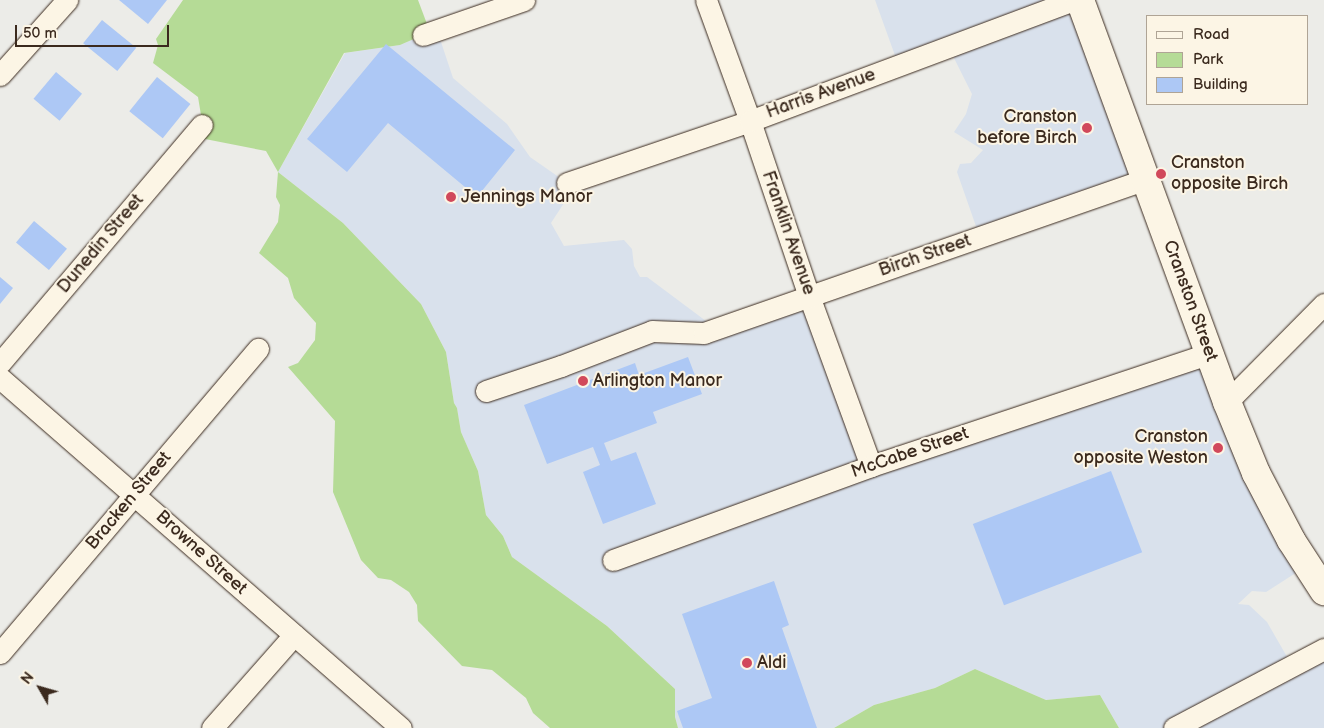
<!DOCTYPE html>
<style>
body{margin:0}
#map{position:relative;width:1324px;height:728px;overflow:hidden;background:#ecece8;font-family:"Balsamiq Sans",sans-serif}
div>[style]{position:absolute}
.built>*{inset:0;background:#d9e1ec}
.green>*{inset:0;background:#b5db96}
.building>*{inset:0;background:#adc8f5;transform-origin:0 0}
.roads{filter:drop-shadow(0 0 1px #3b2a1e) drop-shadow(0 0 1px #3b2a1e)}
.minor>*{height:21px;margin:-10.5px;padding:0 10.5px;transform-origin:10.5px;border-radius:10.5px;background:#fcf5e5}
.secondary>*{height:28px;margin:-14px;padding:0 14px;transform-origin:14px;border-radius:14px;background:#fcf5e5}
.dots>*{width:14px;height:14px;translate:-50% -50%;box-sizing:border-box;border:2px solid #fcf5e5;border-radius:50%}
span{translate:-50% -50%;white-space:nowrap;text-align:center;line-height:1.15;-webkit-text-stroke:4px #fcf5e5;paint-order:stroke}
.street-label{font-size:18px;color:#3b2a1e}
.poi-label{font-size:18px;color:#3b2a1e}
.right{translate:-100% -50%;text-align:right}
.left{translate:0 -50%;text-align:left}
.legend{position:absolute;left:1146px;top:15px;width:162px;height:90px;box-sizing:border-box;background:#fcf5e5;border:1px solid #afa495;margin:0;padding:6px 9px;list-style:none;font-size:15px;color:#3b2a1e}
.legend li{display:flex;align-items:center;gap:10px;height:25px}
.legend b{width:25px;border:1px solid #afa495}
.north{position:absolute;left:15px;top:663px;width:50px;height:50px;-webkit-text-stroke:4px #fcf5e5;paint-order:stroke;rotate:308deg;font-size:14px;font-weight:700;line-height:20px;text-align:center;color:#3b2a1e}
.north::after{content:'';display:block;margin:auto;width:18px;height:22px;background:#3b2a1e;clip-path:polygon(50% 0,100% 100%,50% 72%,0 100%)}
.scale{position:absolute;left:15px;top:25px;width:154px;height:22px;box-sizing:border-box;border:2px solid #3b2a1e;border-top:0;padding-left:6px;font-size:15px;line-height:18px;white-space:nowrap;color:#3b2a1e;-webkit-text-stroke:4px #fcf5e5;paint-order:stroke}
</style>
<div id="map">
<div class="built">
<div style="clip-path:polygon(875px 0,1079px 0,1143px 171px,978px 232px,957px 172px,960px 164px,971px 163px,983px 150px,954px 132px,966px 114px,972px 94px,949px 48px,897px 61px)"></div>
<div style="clip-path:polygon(430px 32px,438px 33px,453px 78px,507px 124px,530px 157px,563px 180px,579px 180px,551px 223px,564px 246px,624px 240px,632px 249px,634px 266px,640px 277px,647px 277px,714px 327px,808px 293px,879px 467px,1206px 352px,1305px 567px,1266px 592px,1252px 591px,1238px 604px,1249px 605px,1267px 622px,1290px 662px,1324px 646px,1324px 728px,1119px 728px,1100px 695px,1046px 700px,975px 669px,935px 688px,874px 705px,834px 728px,678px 728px,675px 717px,675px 689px,607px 626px,512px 557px,503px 536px,486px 515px,478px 471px,461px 432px,457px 408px,454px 403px,446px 352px,421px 304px,343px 223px,278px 172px,345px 53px,400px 45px)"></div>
</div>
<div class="green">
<div style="clip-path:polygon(183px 0,418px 0,430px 32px,400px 45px,344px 53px,278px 172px,343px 223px,421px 304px,446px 352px,454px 403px,457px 408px,461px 432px,478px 471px,486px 515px,503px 536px,512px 557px,607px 626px,675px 689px,675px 717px,678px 728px,550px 728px,533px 713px,526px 698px,492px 670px,462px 666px,418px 621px,417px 605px,409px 592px,391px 580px,378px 578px,361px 560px,333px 492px,335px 421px,288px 367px,298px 363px,315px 340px,316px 323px,294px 298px,288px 278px,259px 253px,278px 222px,280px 205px,276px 197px,278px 172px,266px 151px,205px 139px,198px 97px,153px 63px,158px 45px,156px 39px)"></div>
<div style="clip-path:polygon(975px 669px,1046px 700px,1100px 695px,1119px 728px,834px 728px,874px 705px,935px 688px)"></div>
</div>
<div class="building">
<div style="clip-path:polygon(119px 0,167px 0,148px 24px)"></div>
<div style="left:102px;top:20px;width:44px;height:30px;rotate:39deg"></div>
<div style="clip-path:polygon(386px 44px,515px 150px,477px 197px,388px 123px,347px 172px,307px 139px)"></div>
<div style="left:56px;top:72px;width:34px;height:35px;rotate:40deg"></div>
<div style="left:157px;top:77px;width:43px;height:44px;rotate:39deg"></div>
<div style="left:34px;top:221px;width:43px;height:28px;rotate:40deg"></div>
<div style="clip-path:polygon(0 277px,13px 288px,0 304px)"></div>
<div style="clip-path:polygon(688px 357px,702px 394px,653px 412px,657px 423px,604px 443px,611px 461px,636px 452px,656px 504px,603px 524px,583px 472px,600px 465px,593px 447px,547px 464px,524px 405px,635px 363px,639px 375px)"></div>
<div style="left:1111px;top:471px;width:87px;height:148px;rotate:69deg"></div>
<div style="clip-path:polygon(774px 581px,789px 625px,782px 628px,817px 728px,683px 728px,677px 711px,712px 698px,682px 614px)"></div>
</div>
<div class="roads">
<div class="minor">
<div style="left:706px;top:0;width:129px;rotate:70deg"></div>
<div style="left:750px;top:121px;width:185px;rotate:71.4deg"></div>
<div style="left:809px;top:296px;width:181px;rotate:70deg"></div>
<div style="left:423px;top:35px;width:107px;rotate:-19.1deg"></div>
<div style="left:0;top:75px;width:101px;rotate:-48.2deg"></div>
<div style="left:567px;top:183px;width:193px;rotate:-18.7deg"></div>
<div style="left:750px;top:121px;width:346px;rotate:-20.5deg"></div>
<div style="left:0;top:363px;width:312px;rotate:-49.7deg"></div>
<div style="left:0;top:378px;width:532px;rotate:41.12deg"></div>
<div style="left:486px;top:391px;width:79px;rotate:-18.4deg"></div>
<div style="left:561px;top:366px;width:97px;rotate:-21deg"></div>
<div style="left:652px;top:331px;width:52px;rotate:2.2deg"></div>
<div style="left:704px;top:333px;width:468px;rotate:-19.2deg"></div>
<div style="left:1227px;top:402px;width:138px;rotate:-45.3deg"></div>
<div style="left:613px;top:560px;width:275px;rotate:-20deg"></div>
<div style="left:871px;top:466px;width:357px;rotate:-18.4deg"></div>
<div style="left:0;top:653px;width:399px;rotate:-49.7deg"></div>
<div style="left:212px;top:728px;width:124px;rotate:-48.6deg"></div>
<div style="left:1174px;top:728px;width:170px;rotate:-27.8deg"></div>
</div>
<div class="secondary">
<div style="left:1080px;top:0;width:428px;rotate:69.9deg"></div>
<div style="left:1227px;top:402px;width:77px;rotate:67.8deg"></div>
<div style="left:1256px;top:473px;width:76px;rotate:62.4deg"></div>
<div style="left:1291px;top:540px;width:61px;rotate:57.1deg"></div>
</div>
</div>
<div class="dots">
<div style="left:1087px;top:128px;background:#d1495b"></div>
<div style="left:1161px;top:174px;background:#d1495b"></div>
<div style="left:451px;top:197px;background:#d1495b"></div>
<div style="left:583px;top:381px;background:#d1495b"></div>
<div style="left:1218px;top:448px;background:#d1495b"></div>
<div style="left:747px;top:663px;background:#d1495b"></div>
</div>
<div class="street-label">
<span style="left:821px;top:94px;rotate:-20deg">Harris Avenue</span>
<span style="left:788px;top:233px;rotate:71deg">Franklin Avenue</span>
<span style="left:101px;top:244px;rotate:-50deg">Dunedin Street</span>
<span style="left:925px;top:256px;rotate:-19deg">Birch Street</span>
<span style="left:1190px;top:301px;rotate:70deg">Cranston Street</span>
<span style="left:910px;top:453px;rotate:-19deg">McCabe Street</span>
<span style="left:129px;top:501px;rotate:-50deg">Bracken Street</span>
<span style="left:201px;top:553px;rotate:42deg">Browne Street</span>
</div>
<div class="poi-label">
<span class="right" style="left:1077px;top:128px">Cranston<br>before Birch</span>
<span class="left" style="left:1171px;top:174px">Cranston<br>opposite Birch</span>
<span class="left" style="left:461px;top:197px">Jennings Manor</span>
<span class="left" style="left:593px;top:381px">Arlington Manor</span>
<span class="right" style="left:1208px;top:448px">Cranston<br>opposite Weston</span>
<span class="left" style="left:757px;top:663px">Aldi</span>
</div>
<ul class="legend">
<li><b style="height:6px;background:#fcf5e5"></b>Road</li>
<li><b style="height:14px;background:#b5db96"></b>Park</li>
<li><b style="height:14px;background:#adc8f5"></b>Building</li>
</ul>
<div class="north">N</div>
<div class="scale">50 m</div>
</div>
